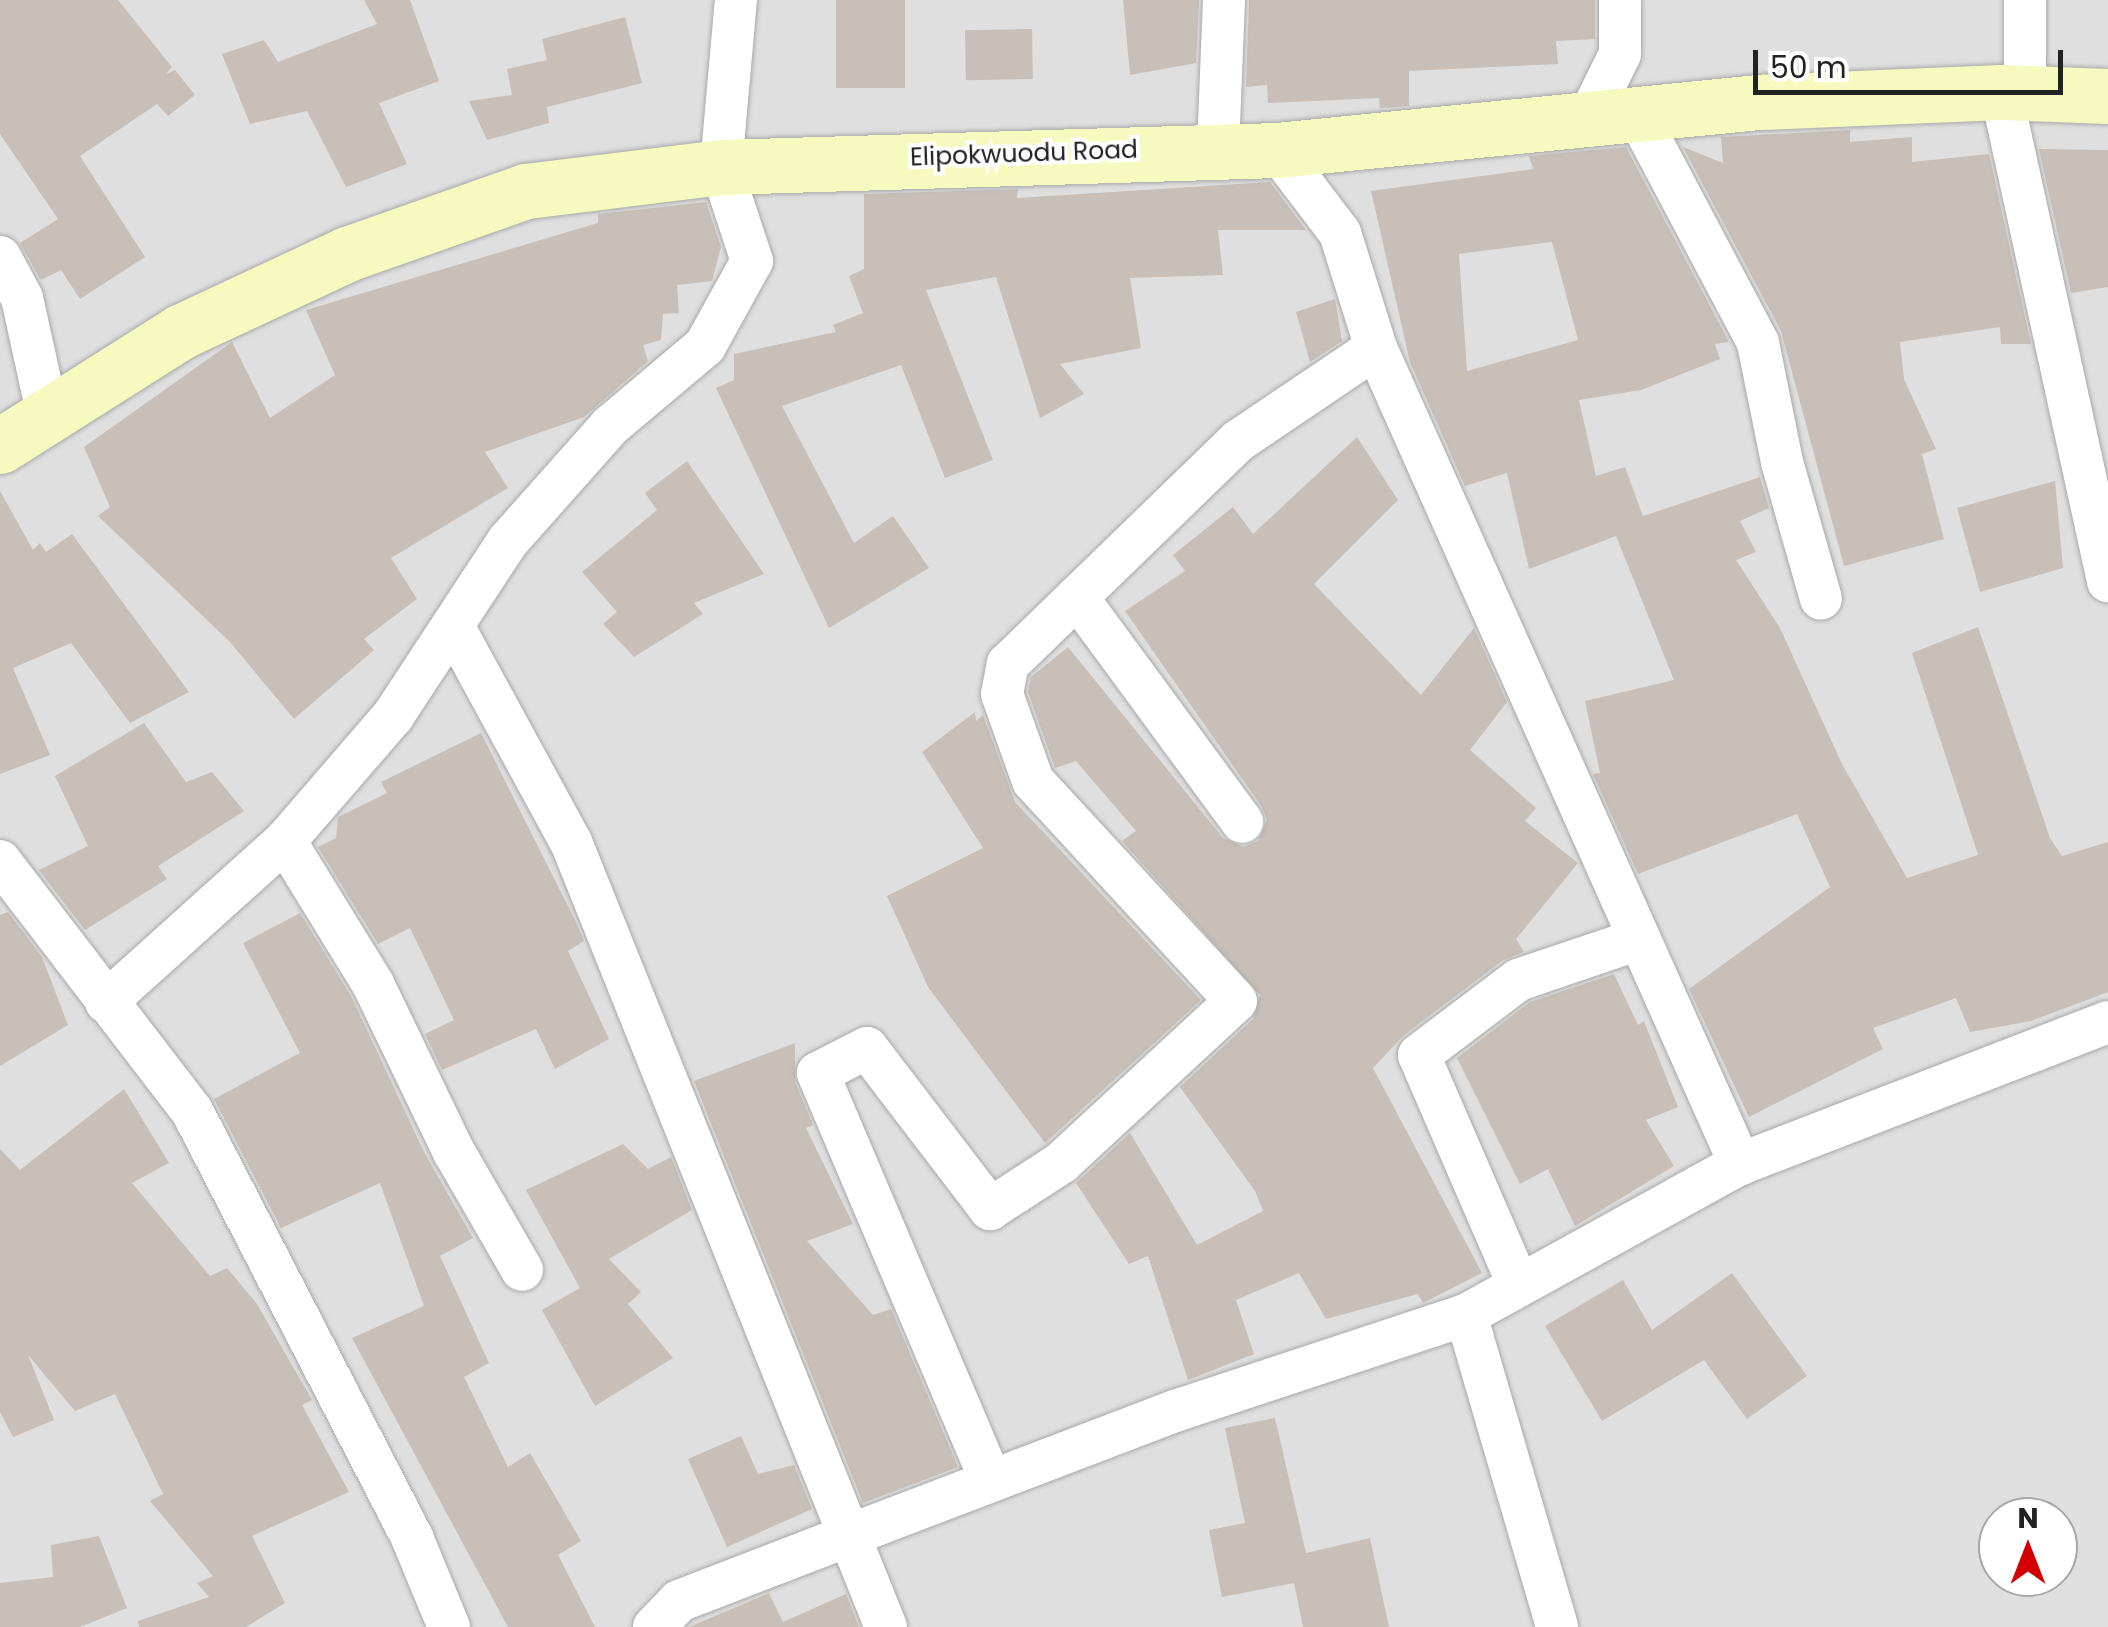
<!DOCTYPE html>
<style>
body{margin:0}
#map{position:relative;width:2108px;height:1627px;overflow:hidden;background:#f2efe9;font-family:Poppins,sans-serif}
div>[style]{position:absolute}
.residential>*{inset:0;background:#e0dfdf}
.building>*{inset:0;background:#c7bfb8;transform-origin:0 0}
.roads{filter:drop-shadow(0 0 2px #a9a9a9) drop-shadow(0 0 2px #a9a9a9)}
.street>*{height:42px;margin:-21px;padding:0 21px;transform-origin:21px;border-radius:21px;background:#fff}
.secondary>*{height:55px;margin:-27.5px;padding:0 27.5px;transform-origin:27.5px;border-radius:27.5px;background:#f7fabf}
span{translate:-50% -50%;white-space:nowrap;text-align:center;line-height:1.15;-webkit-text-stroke:8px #fff;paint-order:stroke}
.street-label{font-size:25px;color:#222}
.north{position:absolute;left:1978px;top:1497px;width:100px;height:100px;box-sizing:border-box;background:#fff;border:2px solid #a7a7a7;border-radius:50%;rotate:0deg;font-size:28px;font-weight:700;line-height:40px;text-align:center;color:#222}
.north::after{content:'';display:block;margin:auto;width:35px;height:45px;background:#d40000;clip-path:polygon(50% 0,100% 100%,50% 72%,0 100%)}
.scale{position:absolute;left:1753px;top:50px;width:310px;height:45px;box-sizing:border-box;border:5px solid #222;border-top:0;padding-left:12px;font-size:30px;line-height:35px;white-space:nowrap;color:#222;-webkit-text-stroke:8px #fff;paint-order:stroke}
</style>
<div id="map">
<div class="residential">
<div style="clip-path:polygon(evenodd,0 0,2108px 0,2108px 1627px,0 1627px,0 0,1998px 1517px,2058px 1517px,2058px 1577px,1998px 1577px,1998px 1517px)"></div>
</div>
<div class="building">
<div style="clip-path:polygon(0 0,118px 0,172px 67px,166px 74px,175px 70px,195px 95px,168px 116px,157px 104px,80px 156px,145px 257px,80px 299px,61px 270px,41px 280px,20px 243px,58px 219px,0 134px)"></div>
<div style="clip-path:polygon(364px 0,410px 0,439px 81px,379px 103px,407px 164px,346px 187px,307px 111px,250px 124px,222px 54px,264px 40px,278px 62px,377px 24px)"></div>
<div style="left:836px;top:0;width:69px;height:88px"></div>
<div style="clip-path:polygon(1123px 0,1199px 0,1196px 63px,1130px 75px)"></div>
<div style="clip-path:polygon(1249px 0,1595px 0,1595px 39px,1556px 41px,1558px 64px,1409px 71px,1409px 106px,1380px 108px,1379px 98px,1268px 103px,1267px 85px,1246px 87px)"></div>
<div style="clip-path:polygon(625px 17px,642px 83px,547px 107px,549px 123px,487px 140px,469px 101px,512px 95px,507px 69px,547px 60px,542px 39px)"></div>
<div style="left:1032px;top:29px;width:50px;height:67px;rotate:89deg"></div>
<div style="clip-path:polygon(1850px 130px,1850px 142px,1912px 137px,1912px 162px,1989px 154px,2031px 344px,2001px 344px,2000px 327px,1900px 342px,1904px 379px,1936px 449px,1922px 454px,1944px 539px,1844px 566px,1781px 331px,1683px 147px,1723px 163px,1721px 137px)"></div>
<div style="clip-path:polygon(evenodd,1626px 147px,1729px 342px,1715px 344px,1720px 359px,1641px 390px,1579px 400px,1596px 476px,1625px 467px,1643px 516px,1760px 477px,1769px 508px,1740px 521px,1756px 552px,1736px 560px,1780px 628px,1842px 764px,1907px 878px,1978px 855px,1912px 653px,1978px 627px,2050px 838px,2062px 856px,2108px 842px,2108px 992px,2031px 1021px,1970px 1032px,1956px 998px,1873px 1028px,1883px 1049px,1749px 1117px,1689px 989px,1830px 887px,1797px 814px,1638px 874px,1593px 774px,1600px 773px,1585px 701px,1674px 680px,1616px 536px,1529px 569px,1507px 473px,1465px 486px,1410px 362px,1371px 191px,1533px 169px,1529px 156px,1626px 147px,1552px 242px,1578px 340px,1467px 371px,1459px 254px,1552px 242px)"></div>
<div style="clip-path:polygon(2039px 149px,2108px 150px,2108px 287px,2071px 293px)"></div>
<div style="clip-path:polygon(1270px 182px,1306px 230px,1218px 230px,1223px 275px,1130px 278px,1141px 348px,1060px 364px,1084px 394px,1040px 418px,996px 277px,926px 290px,993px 460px,945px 478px,901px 365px,782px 406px,854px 543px,893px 516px,929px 568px,829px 628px,716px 388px,734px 380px,734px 354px,836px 332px,833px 325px,863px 313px,849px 276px,864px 269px,864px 194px,1018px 189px,1017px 198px)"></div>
<div style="clip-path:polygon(706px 202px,721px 247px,712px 281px,677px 285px,679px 313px,663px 314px,661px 340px,643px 345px,648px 361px,584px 417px,485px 452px,508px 488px,391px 558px,417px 599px,364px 639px,374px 650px,294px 719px,230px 642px,98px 516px,110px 507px,84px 447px,232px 342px,270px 418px,335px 375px,306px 310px,598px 223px,598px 214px)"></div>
<div style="clip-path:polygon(1335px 299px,1342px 341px,1310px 362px,1296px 312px)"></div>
<div style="clip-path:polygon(1357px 437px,1398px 500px,1314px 584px,1421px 695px,1474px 628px,1507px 702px,1470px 750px,1536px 808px,1525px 821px,1578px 863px,1516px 939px,1524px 952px,1503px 960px,1404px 1035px,1373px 1068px,1482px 1273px,1423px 1303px,1418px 1294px,1326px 1319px,1299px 1273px,1236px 1300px,1254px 1354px,1188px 1380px,1148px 1256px,1129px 1264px,1076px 1183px,1130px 1133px,1197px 1245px,1263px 1211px,1255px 1191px,1180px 1087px,1253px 1019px,1260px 995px,1122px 841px,1136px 831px,1076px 761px,1055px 768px,1028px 692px,1031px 677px,1068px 647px,1223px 838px,1244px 847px,1258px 841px,1267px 820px,1262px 807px,1125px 611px,1185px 571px,1173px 555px,1233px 507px,1253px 534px)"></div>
<div style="clip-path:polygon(687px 461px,764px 574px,694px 603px,703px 614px,634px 657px,603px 624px,617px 612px,582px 572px,657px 510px,645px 493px)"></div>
<div style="clip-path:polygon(2055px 481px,2063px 568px,1980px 592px,1957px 508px)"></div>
<div style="clip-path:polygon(0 491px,33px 550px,40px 543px,46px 552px,72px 534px,189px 692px,130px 723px,71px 643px,13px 668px,50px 755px,0 774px)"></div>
<div style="clip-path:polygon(975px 712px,976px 721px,983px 715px,1015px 802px,1201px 1000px,1045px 1143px,928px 987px,887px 896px,983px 848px,922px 752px)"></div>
<div style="clip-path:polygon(144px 723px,186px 782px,212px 772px,244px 811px,158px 866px,167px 879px,85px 930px,39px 870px,88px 846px,55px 776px)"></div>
<div style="clip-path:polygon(481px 733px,576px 922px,584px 941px,568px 951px,609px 1039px,555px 1069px,536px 1029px,442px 1070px,425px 1034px,454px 1020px,410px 928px,378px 944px,318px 847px,336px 838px,338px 817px,387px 793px,381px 782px)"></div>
<div style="clip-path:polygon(8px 912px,42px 957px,68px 1025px,0 1066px,0 915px)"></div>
<div style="clip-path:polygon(300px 913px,351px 996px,424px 1152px,473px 1238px,440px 1256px,489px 1363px,464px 1377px,508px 1467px,530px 1453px,581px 1541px,558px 1555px,595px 1627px,508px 1627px,352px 1338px,424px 1306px,380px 1183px,281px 1228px,214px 1099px,300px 1053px,243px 943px)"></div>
<div style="clip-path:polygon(1614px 974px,1638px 1025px,1644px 1021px,1678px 1107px,1646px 1120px,1674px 1166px,1575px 1226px,1548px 1169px,1520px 1184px,1457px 1058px,1530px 1002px)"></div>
<div style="clip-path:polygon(795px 1043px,795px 1082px,813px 1125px,806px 1128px,853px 1224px,807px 1241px,873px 1315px,891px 1309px,958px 1467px,863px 1503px,694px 1081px)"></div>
<div style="clip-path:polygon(124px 1089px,169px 1163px,132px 1183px,210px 1276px,227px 1268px,257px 1304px,312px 1400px,302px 1405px,349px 1492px,252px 1536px,285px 1603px,246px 1627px,139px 1627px,138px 1621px,209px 1597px,197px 1583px,213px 1576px,150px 1501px,163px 1494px,115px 1394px,75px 1411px,28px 1355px,54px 1420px,13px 1437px,0 1412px,0 1149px,20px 1170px)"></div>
<div style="clip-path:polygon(623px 1144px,648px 1169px,671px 1157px,692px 1210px,609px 1259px,641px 1292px,628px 1304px,673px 1358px,595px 1406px,542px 1310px,580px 1288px,526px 1190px)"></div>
<div style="clip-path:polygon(1732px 1273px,1807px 1376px,1747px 1419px,1704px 1360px,1602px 1421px,1545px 1326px,1623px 1280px,1652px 1330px)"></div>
<div style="clip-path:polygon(1275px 1418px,1306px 1553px,1370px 1538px,1389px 1627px,1303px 1627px,1294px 1583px,1222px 1597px,1209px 1530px,1245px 1523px,1225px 1428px)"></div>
<div style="clip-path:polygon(741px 1436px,758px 1474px,794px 1465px,812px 1509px,727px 1547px,688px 1459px)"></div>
<div style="clip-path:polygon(99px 1536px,127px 1608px,80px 1627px,0 1627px,0 1583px,53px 1577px,51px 1545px)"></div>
<div style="clip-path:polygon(769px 1593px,783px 1622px,846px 1594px,859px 1627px,689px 1627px)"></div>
</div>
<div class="roads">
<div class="street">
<div style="left:2025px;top:0;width:93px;rotate:90deg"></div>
<div style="left:2001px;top:92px;width:501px;rotate:77.66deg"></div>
<div style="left:1637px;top:114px;width:259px;rotate:62.1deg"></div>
<div style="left:1758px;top:343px;width:121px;rotate:78.6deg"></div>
<div style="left:1782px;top:462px;width:142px;rotate:74.1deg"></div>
<div style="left:1588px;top:119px;width:72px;rotate:-63.8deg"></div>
<div style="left:1620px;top:54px;width:54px;rotate:-90deg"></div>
<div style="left:1218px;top:149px;width:149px;rotate:-87.7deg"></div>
<div style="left:1277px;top:150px;width:104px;rotate:52.8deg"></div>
<div style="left:1340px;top:233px;width:121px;rotate:72.6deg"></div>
<div style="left:1376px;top:348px;width:894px;rotate:65.96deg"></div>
<div style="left:0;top:257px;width:47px;rotate:61.8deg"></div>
<div style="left:22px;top:298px;width:121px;rotate:77.6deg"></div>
<div style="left:1077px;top:597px;width:279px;rotate:53.7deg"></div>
<div style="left:453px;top:626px;width:246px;rotate:61.4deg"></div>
<div style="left:571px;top:842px;width:846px;rotate:68.14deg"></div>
<div style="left:285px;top:841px;width:168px;rotate:58.4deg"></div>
<div style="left:373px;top:984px;width:187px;rotate:64.3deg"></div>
<div style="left:454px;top:1152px;width:136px;rotate:60deg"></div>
<div style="left:0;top:861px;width:315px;rotate:52.5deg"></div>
<div style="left:192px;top:1111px;width:483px;rotate:62.7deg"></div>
<div style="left:413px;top:1540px;width:94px;rotate:67.5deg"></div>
<div style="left:106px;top:1002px;width:241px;rotate:-42deg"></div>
<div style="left:285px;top:841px;width:165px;rotate:-49.2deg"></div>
<div style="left:393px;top:716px;width:209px;rotate:-56.7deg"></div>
<div style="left:508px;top:541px;width:154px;rotate:-48.4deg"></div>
<div style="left:610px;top:426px;width:124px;rotate:-40.1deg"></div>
<div style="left:705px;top:346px;width:97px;rotate:-61.1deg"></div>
<div style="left:752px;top:261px;width:99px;rotate:-108.3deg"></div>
<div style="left:721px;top:167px;width:168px;rotate:-84.9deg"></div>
<div style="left:1518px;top:1284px;width:249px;rotate:-113.4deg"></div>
<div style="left:1419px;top:1055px;width:124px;rotate:-37.1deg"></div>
<div style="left:1518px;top:980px;width:128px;rotate:-18.7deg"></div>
<div style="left:1466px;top:1315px;width:325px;rotate:73.7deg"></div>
<div style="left:991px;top:1481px;width:443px;rotate:-113deg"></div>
<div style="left:818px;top:1073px;width:55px;rotate:-27deg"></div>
<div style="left:867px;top:1048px;width:203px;rotate:52.6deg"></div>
<div style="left:990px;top:1209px;width:85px;rotate:-32.9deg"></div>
<div style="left:1061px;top:1163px;width:238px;rotate:-42.8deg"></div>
<div style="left:1236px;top:1001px;width:299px;rotate:-132.7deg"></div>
<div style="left:1033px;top:781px;width:92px;rotate:-109.6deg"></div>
<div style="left:1002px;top:694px;width:31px;rotate:-79deg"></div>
<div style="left:1008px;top:664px;width:320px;rotate:-44.1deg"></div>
<div style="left:1238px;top:441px;width:166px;rotate:-34deg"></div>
<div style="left:654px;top:1627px;width:36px;rotate:-46deg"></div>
<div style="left:679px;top:1601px;width:186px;rotate:-21.1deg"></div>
<div style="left:853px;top:1534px;width:345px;rotate:-20.9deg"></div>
<div style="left:1175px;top:1411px;width:306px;rotate:-18.3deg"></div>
<div style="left:1466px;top:1315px;width:313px;rotate:-28.9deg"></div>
<div style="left:1740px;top:1164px;width:394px;rotate:-21.1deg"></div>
</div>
<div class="secondary">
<div style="left:0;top:446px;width:215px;rotate:-32.3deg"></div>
<div style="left:182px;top:331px;width:182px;rotate:-25deg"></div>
<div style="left:347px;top:254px;width:190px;rotate:-19.4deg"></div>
<div style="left:526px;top:191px;width:196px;rotate:-7deg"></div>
<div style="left:721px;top:167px;width:556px;rotate:-1.75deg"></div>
<div style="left:1277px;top:150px;width:487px;rotate:-5.7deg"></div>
<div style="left:1762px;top:102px;width:239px;rotate:-2.4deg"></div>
<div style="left:2001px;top:92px;width:107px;rotate:2.1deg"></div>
</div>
</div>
<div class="street-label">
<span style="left:1024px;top:154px;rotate:-2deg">Elipokwuodu Road</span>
</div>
<div class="north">N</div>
<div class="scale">50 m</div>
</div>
